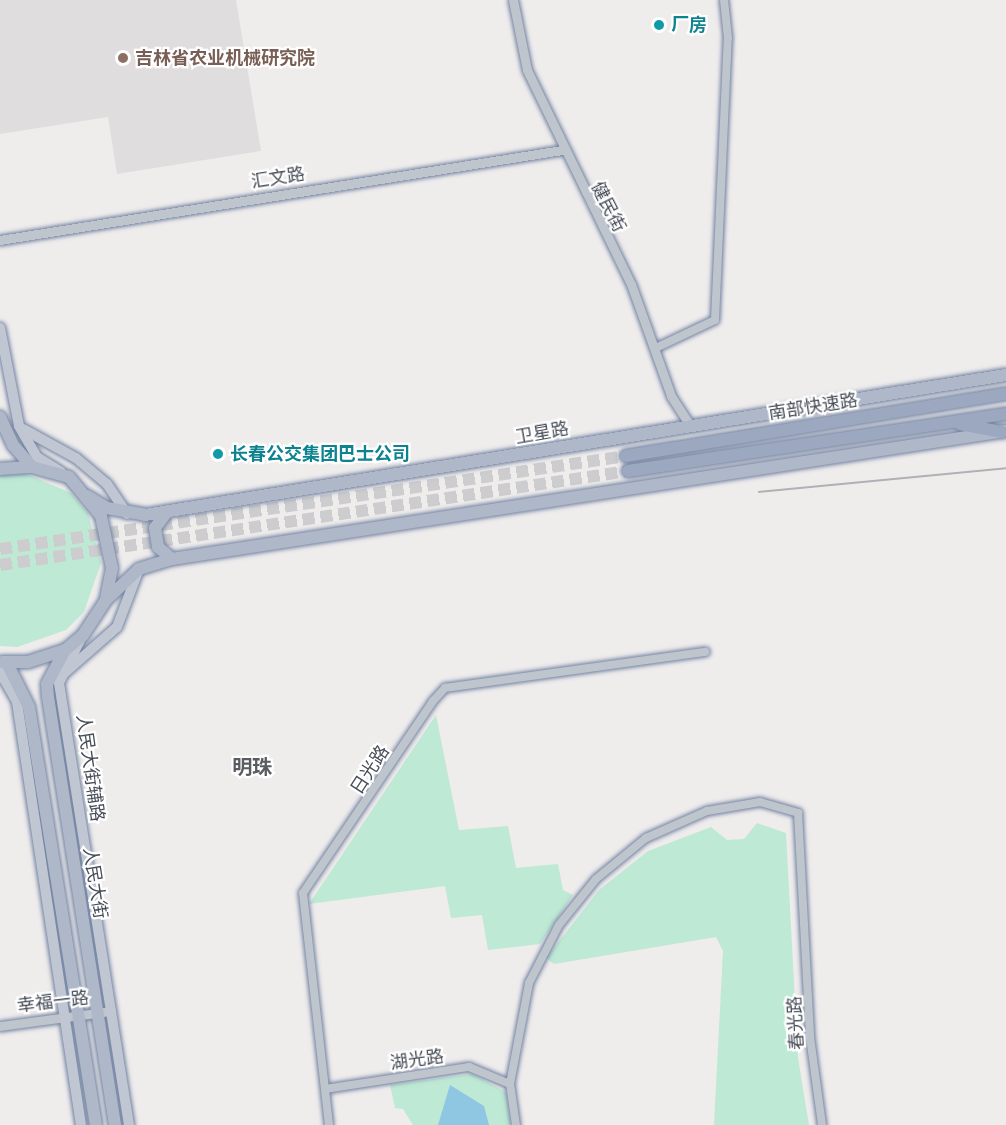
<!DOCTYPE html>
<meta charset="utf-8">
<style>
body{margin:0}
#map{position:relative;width:1006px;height:1125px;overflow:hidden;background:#efecec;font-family:Roboto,"Noto Sans SC",sans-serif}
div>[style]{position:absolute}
.education>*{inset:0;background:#dfdddd}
.green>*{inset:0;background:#bee9d4}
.water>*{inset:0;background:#8fc7e2}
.trunk-tunnel>*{height:12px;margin-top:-6px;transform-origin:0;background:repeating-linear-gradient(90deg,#cdccce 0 12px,transparent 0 18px)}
.roads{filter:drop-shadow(0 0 2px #7384a2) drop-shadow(0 0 2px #7384a2)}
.minor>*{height:8px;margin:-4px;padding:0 4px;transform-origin:4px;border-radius:4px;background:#bec5cd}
.tertiary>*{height:9px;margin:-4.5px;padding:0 4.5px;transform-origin:4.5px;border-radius:4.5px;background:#bec5cd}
.secondary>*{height:10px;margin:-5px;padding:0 5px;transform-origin:5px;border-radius:5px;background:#c0c7d3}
.primary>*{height:12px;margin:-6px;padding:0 6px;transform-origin:6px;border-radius:6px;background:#aeb8c9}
.trunk>*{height:12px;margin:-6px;padding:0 6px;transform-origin:6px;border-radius:6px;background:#9ba8c0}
.tram>*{height:1.5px;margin:-0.75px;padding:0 0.75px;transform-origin:0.75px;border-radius:0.75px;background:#afb1b6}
.dots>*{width:16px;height:16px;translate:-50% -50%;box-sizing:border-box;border:3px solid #fff;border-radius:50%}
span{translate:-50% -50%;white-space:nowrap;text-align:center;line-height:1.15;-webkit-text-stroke:4.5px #fff;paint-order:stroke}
.culture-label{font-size:18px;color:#0d838f;font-weight:700}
.left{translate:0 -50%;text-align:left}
.education-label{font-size:18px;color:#785e54;font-weight:700}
.street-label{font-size:18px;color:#464d57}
.neighbourhood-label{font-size:20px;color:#595c60;font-weight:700}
</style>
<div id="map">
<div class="education">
<div style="clip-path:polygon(0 0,236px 0,261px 151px,117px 174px,108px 117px,0 134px)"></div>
</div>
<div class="green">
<div style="clip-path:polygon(24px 473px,71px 493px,88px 513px,101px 563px,84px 612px,66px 630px,17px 647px,0 646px,0 474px)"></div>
<div style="clip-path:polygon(436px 715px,459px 830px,508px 826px,516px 868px,558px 864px,563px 890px,573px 895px,540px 944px,488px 950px,482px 915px,451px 918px,445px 886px,309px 904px)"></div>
<div style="clip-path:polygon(757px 823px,786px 833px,798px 1058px,809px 1125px,714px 1125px,723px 951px,716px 937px,554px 964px,546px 958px,599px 890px,648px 851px,711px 827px,727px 840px,744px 839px)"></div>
<div style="clip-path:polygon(472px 1074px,506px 1092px,511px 1125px,413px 1125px,403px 1109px,395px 1108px,390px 1085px)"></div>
</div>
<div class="water">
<div style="clip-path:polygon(450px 1085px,484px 1106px,489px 1125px,438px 1125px)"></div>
</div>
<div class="trunk-tunnel">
<div style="left:0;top:549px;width:633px;rotate:-8.45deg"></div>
<div style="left:0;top:565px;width:635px;rotate:-8.51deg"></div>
</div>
<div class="roads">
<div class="minor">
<div style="left:656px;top:348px;width:65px;rotate:-25.4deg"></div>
<div style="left:715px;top:320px;width:282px;rotate:-87.4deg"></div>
<div style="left:728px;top:38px;width:38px;rotate:-96deg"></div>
<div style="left:325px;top:1089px;width:146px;rotate:-8.7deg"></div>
<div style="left:469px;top:1067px;width:44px;rotate:22.5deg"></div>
<div style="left:329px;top:1125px;width:233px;rotate:-96.4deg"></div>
<div style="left:303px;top:893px;width:232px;rotate:-55.9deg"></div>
<div style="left:433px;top:701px;width:18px;rotate:-47deg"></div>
<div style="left:445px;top:688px;width:263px;rotate:-7.9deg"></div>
<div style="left:516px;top:1125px;width:41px;rotate:-98.3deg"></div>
<div style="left:510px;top:1084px;width:103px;rotate:-79.3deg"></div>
<div style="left:529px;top:983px;width:65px;rotate:-62.7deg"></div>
<div style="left:559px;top:925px;width:59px;rotate:-51.2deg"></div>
<div style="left:596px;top:879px;width:65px;rotate:-39.4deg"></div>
<div style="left:646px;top:838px;width:67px;rotate:-23.9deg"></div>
<div style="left:707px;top:811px;width:54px;rotate:-9.6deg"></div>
<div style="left:760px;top:802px;width:40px;rotate:16deg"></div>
<div style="left:798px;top:813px;width:224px;rotate:86.9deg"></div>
<div style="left:810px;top:1037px;width:89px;rotate:82.2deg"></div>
</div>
<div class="tertiary">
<div style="left:513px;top:0;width:71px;rotate:78.7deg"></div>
<div style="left:527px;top:70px;width:238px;rotate:64.1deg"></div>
<div style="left:631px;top:284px;width:119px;rotate:70.3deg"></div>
<div style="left:671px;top:396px;width:33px;rotate:57deg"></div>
<div style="left:0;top:240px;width:569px;rotate:-9.1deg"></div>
<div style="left:0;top:1026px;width:112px;rotate:-7.7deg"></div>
</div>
<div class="secondary">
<div style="left:0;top:328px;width:100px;rotate:79deg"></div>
<div style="left:19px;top:426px;width:36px;rotate:60deg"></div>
<div style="left:37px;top:457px;width:28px;rotate:32deg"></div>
<div style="left:23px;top:429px;width:60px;rotate:28.7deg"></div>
<div style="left:76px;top:458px;width:40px;rotate:40deg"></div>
<div style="left:107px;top:484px;width:36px;rotate:56deg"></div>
<div style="left:81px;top:638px;width:50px;rotate:116.1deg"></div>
<div style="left:59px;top:683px;width:448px;rotate:81deg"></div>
<div style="left:0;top:672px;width:34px;rotate:60deg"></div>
<div style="left:17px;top:702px;width:428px;rotate:81.4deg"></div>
<div style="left:61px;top:676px;width:74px;rotate:-41.2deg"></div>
<div style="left:117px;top:627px;width:62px;rotate:-69.2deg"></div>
</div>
<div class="primary">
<div style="left:0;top:417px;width:31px;rotate:65deg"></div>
<div style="left:13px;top:445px;width:29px;rotate:49deg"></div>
<div style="left:0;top:469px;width:32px;rotate:-4deg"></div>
<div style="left:32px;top:467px;width:38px;rotate:15deg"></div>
<div style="left:69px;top:477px;width:50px;rotate:50.6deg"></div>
<div style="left:101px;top:516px;width:53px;rotate:78.1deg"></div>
<div style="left:112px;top:568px;width:33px;rotate:101deg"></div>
<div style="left:106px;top:600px;width:42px;rotate:123.3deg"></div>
<div style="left:83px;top:635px;width:23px;rotate:140deg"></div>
<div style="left:65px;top:650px;width:39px;rotate:162deg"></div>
<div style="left:28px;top:662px;width:26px;rotate:180deg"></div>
<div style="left:87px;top:496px;width:23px;rotate:31deg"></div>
<div style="left:107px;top:508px;width:39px;rotate:10deg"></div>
<div style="left:145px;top:515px;width:872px;rotate:-9.24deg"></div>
<div style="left:167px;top:512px;width:20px;rotate:127deg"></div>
<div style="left:155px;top:528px;width:19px;rotate:81deg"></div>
<div style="left:158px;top:547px;width:18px;rotate:41deg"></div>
<div style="left:106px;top:600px;width:45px;rotate:-43.2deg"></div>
<div style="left:139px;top:569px;width:34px;rotate:-17deg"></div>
<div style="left:172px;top:559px;width:844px;rotate:-8.73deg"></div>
<div style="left:65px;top:650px;width:38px;rotate:118deg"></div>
<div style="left:47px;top:684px;width:13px;rotate:86deg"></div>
<div style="left:48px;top:697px;width:433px;rotate:81.1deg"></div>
<div style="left:7px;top:663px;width:49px;rotate:63.4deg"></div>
<div style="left:29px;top:707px;width:423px;rotate:80.9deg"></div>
</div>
<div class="trunk">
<div style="left:960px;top:424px;width:43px;rotate:10.8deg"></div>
<div style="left:626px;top:456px;width:385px;rotate:-9.3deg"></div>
<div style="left:628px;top:471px;width:382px;rotate:-8.6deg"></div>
</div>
</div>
<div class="tram">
<div style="left:759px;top:492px;width:248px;rotate:-5.5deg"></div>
</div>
<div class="dots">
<div style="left:659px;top:25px;background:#0f9aa8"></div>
<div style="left:123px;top:58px;background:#8d6e63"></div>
<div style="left:218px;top:454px;background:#0f9aa8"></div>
</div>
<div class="culture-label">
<span class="left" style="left:671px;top:25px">厂房</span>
<span class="left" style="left:230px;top:454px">长春公交集团巴士公司</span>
</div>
<div class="education-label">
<span class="left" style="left:135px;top:58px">吉林省农业机械研究院</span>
</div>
<div class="street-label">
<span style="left:278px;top:178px;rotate:-9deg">汇文路</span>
<span style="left:608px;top:207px;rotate:63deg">健民街</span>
<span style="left:813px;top:407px;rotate:-9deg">南部快速路</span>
<span style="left:542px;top:433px;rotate:-10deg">卫星路</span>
<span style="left:90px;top:768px;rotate:82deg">人民大街辅路</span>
<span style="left:370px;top:770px;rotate:-57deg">日光路</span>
<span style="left:95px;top:883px;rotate:81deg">人民大街</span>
<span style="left:53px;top:1002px;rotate:-7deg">幸福一路</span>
<span style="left:796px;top:1023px;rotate:-93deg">春光路</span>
<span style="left:417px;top:1060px;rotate:-8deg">湖光路</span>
</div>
<div class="neighbourhood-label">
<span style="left:252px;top:767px">明珠</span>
</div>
</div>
